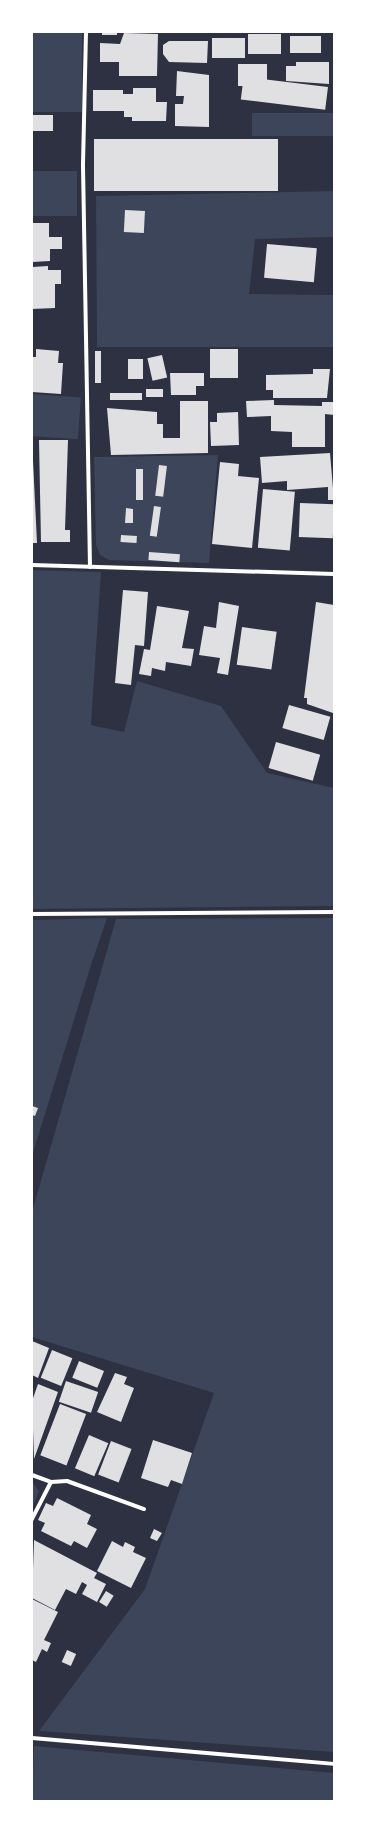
<!DOCTYPE html>
<style>
body{margin:0}
#map{position:relative;width:366px;height:1833px;overflow:hidden;background:#2d3142;font-family:"Alegreya Sans",sans-serif}
div>[style]{position:absolute}
.green>*{inset:0;background:#3c4559;transform-origin:0 0}
.building>*{inset:0;background:#e0e0e3;transform-origin:0 0}
.minor>*{height:4px;margin:-2px;padding:0 2px;transform-origin:2px;border-radius:2px;background:#fff}
span{translate:-50% -50%;white-space:nowrap;text-align:center;line-height:1.15;-webkit-text-stroke:3px #fff;paint-order:stroke}
.frame{position:absolute;inset:0;border:33px solid #fff;pointer-events:none}
</style>
<div id="map">
<div class="green">
<div style="left:32px;top:32px;width:50px;height:80px"></div>
<div style="left:252px;top:113px;width:82px;height:23px"></div>
<div style="left:32px;top:171px;width:45px;height:45px"></div>
<div style="clip-path:polygon(334px 191px,334px 237px,255px 239px,249px 294px,334px 295px,334px 347px,97px 347px,96px 196px)"></div>
<div style="left:32px;top:394px;width:49px;height:42px;rotate:4deg"></div>
<div style="clip-path:polygon(218px 455px,209px 563px,109px 560px,100px 555px,96px 545px,94px 457px)"></div>
<div style="clip-path:polygon(32px 570px,101px 572px,91px 725px,124px 732px,137px 681px,221px 706px,267px 773px,334px 788px,334px 906px,32px 909px)"></div>
<div style="clip-path:polygon(107px 918px,91px 965px,32px 1156px,32px 920px)"></div>
<div style="clip-path:polygon(334px 918px,334px 1752px,39px 1731px,145px 1589px,214px 1393px,32px 1337px,32px 1212px,116px 919px)"></div>
<div style="clip-path:polygon(32px 1481px,39px 1491px,32px 1509px)"></div>
<div style="clip-path:polygon(34px 1746px,334px 1773px,334px 1801px,32px 1801px)"></div>
</div>
<div class="building">
<div style="left:102px;top:32px;width:15px;height:3px"></div>
<div style="clip-path:polygon(124px 33px,158px 34px,157px 76px,119px 76px,119px 62px,100px 62px,100px 43px,120px 44px)"></div>
<div style="left:281px;top:34px;width:20px;height:33px;rotate:90deg"></div>
<div style="left:290px;top:36px;width:31px;height:17px"></div>
<div style="left:212px;top:38px;width:33px;height:20px"></div>
<div style="clip-path:polygon(169px 41px,208px 41px,207px 63px,169px 62px,163px 54px,163px 45px)"></div>
<div style="clip-path:polygon(296px 62px,329px 62px,329px 84px,286px 81px,286px 66px,296px 66px)"></div>
<div style="left:238px;top:64px;width:29px;height:22px"></div>
<div style="clip-path:polygon(177px 71px,209px 75px,209px 127px,175px 126px,175px 104px,183px 104px,184px 96px,176px 96px)"></div>
<div style="left:328px;top:87px;width:23px;height:85px;rotate:97deg"></div>
<div style="clip-path:polygon(133px 88px,156px 88px,156px 102px,167px 102px,166px 121px,132px 121px,132px 117px,124px 117px,124px 111px,93px 111px,93px 90px,123px 90px,123px 94px,133px 94px)"></div>
<div style="left:32px;top:115px;width:21px;height:16px"></div>
<div style="left:278px;top:139px;width:52px;height:184px;rotate:90deg"></div>
<div style="left:125px;top:210px;width:20px;height:22px;rotate:3deg"></div>
<div style="clip-path:polygon(32px 223px,49px 223px,49px 237px,62px 237px,62px 249px,50px 249px,50px 261px,32px 262px)"></div>
<div style="left:267px;top:244px;width:50px;height:34px;rotate:5deg"></div>
<div style="clip-path:polygon(48px 266px,48px 270px,61px 270px,61px 284px,55px 284px,55px 308px,32px 309px,32px 267px)"></div>
<div style="clip-path:polygon(36px 349px,59px 351px,58px 363px,63px 363px,61px 394px,32px 392px,32px 357px,36px 357px)"></div>
<div style="left:210px;top:349px;width:28px;height:29px"></div>
<div style="left:95px;top:351px;width:6px;height:32px"></div>
<div style="left:162px;top:355px;width:23px;height:15px;rotate:77deg"></div>
<div style="left:128px;top:359px;width:15px;height:20px"></div>
<div style="clip-path:polygon(313px 369px,330px 369px,327px 398px,273px 398px,273px 390px,266px 390px,266px 375px,313px 374px)"></div>
<div style="clip-path:polygon(170px 373px,204px 373px,204px 386px,196px 386px,196px 395px,171px 395px)"></div>
<div style="left:146px;top:389px;width:17px;height:8px"></div>
<div style="left:110px;top:393px;width:32px;height:7px"></div>
<div style="clip-path:polygon(274px 400px,274px 405px,322px 406px,322px 402px,334px 402px,334px 415px,325px 414px,325px 447px,292px 447px,292px 432px,271px 431px,271px 416px,247px 417px,246px 401px)"></div>
<div style="clip-path:polygon(180px 401px,208px 401px,208px 453px,111px 455px,107px 408px,157px 412px,157px 424px,163px 424px,163px 438px,180px 438px)"></div>
<div style="clip-path:polygon(238px 412px,239px 445px,211px 446px,210px 422px,217px 422px,217px 413px)"></div>
<div style="clip-path:polygon(32px 440px,37px 543px,32px 543px)"></div>
<div style="clip-path:polygon(39px 440px,68px 440px,65px 530px,70px 530px,70px 542px,41px 542px)"></div>
<div style="clip-path:polygon(330px 453px,334px 500px,328px 500px,328px 487px,287px 490px,287px 481px,262px 483px,260px 457px)"></div>
<div style="clip-path:polygon(220px 462px,239px 464px,238px 476px,259px 478px,252px 548px,212px 544px)"></div>
<div style="left:159px;top:465px;width:8px;height:31px;rotate:7deg"></div>
<div style="left:136px;top:469px;width:7px;height:31px"></div>
<div style="left:263px;top:489px;width:32px;height:59px;rotate:5deg"></div>
<div style="left:300px;top:503px;width:34px;height:34px;rotate:2deg"></div>
<div style="left:154px;top:506px;width:7px;height:30px;rotate:8deg"></div>
<div style="clip-path:polygon(126px 508px,133px 509px,133px 523px,125px 523px)"></div>
<div style="left:121px;top:535px;width:16px;height:7px;rotate:4deg"></div>
<div style="left:149px;top:552px;width:31px;height:8px;rotate:4deg"></div>
<div style="clip-path:polygon(123px 590px,148px 592px,144px 646px,135px 645px,131px 685px,115px 683px)"></div>
<div style="clip-path:polygon(219px 602px,239px 606px,228px 675px,217px 673px,220px 658px,199px 655px,204px 626px,216px 628px)"></div>
<div style="clip-path:polygon(316px 602px,334px 605px,333px 713px,307px 704px,307px 698px,304px 698px)"></div>
<div style="clip-path:polygon(157px 606px,189px 611px,182px 648px,194px 649px,191px 666px,166px 662px,165px 671px,152px 668px,151px 676px,139px 674px,144px 649px,150px 650px)"></div>
<div style="left:242px;top:627px;width:35px;height:38px;rotate:8deg"></div>
<div style="left:289px;top:705px;width:43px;height:24px;rotate:16deg"></div>
<div style="left:276px;top:742px;width:46px;height:27px;rotate:16deg"></div>
<div style="clip-path:polygon(32px 1106px,38px 1108px,35px 1116px,32px 1115px)"></div>
<div style="clip-path:polygon(32px 1341px,49px 1348px,38px 1378px,32px 1375px)"></div>
<div style="left:52px;top:1350px;width:22px;height:30px;rotate:22deg"></div>
<div style="left:79px;top:1361px;width:27px;height:18px;rotate:22deg"></div>
<div style="clip-path:polygon(115px 1373px,127px 1377px,124px 1384px,134px 1388px,121px 1422px,97px 1412px)"></div>
<div style="left:66px;top:1381px;width:34px;height:22px;rotate:19deg"></div>
<div style="clip-path:polygon(38px 1384px,58px 1392px,34px 1459px,32px 1401px)"></div>
<div style="left:60px;top:1404px;width:28px;height:55px;rotate:21deg"></div>
<div style="left:89px;top:1435px;width:21px;height:36px;rotate:23deg"></div>
<div style="clip-path:polygon(153px 1440px,192px 1453px,182px 1484px,171px 1480px,168px 1487px,141px 1478px)"></div>
<div style="left:111px;top:1441px;width:22px;height:36px;rotate:21deg"></div>
<div style="clip-path:polygon(57px 1498px,91px 1515px,87px 1524px,97px 1529px,87px 1548px,74px 1541px,71px 1546px,41px 1531px,45px 1523px,38px 1520px,46px 1503px,53px 1506px)"></div>
<div style="clip-path:polygon(154px 1529px,162px 1533px,157px 1541px,150px 1538px)"></div>
<div style="clip-path:polygon(34px 1540px,97px 1573px,94px 1578px,106px 1584px,97px 1602px,82px 1594px,87px 1585px,82px 1582px,76px 1594px,66px 1589px,55px 1610px,32px 1598px)"></div>
<div style="clip-path:polygon(112px 1541px,123px 1547px,125px 1542px,135px 1547px,133px 1552px,146px 1558px,131px 1588px,97px 1571px)"></div>
<div style="left:106px;top:1591px;width:9px;height:13px;rotate:32deg"></div>
<div style="clip-path:polygon(32px 1599px,58px 1612px,44px 1640px,51px 1643px,47px 1652px,42px 1649px,36px 1662px,32px 1660px)"></div>
<div style="left:67px;top:1650px;width:10px;height:13px;rotate:24deg"></div>
</div>
<div class="minor">
<div style="left:86px;top:32px;width:134px;rotate:91.3deg"></div>
<div style="left:83px;top:166px;width:401px;rotate:89deg"></div>
<div style="left:32px;top:565px;width:302px;rotate:1.7deg"></div>
<div style="left:32px;top:914px;width:302px;rotate:-0.4deg"></div>
<div style="left:32px;top:1475px;width:20px;rotate:20deg"></div>
<div style="left:51px;top:1482px;width:42px;rotate:117.2deg"></div>
<div style="left:51px;top:1482px;width:16px;rotate:-4deg"></div>
<div style="left:67px;top:1481px;width:82px;rotate:20deg"></div>
<div style="left:32px;top:1738px;width:303px;rotate:4.9deg"></div>
</div>
<div class="frame"></div>
</div>
